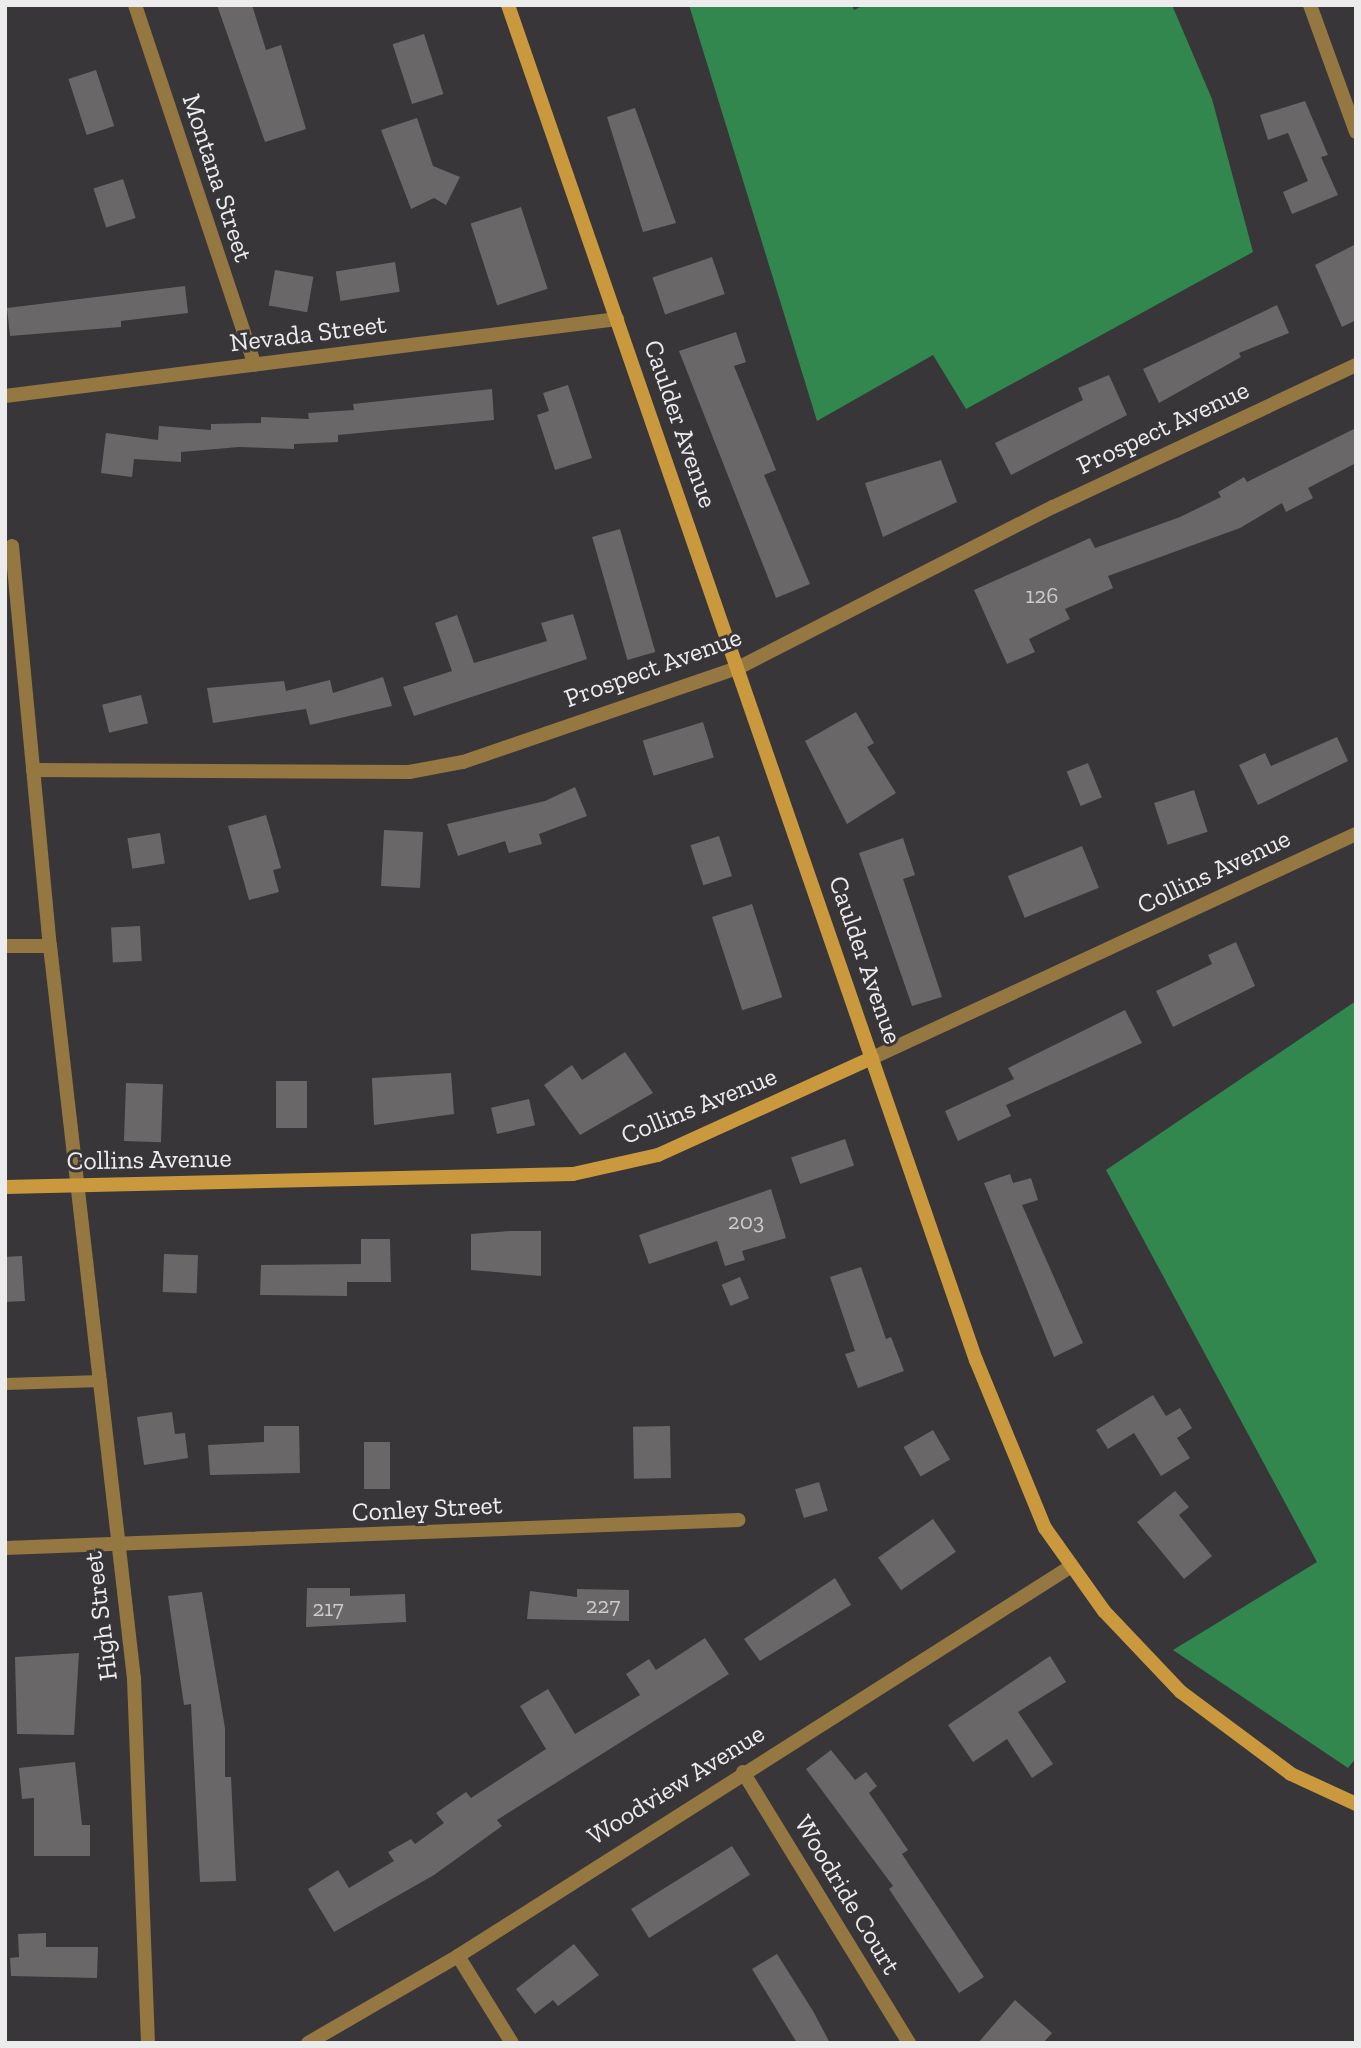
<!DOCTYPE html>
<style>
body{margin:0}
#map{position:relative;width:1361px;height:2048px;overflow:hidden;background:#383639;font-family:"Zilla Slab",serif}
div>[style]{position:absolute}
.forest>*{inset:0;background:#32874e}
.building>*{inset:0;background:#6a6768;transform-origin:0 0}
.lane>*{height:12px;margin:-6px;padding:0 6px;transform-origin:6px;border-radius:6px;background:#957741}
.street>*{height:14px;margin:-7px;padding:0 7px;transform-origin:7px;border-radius:7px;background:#957741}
.secondary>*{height:14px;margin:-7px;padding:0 7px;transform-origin:7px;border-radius:7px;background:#ca993d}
span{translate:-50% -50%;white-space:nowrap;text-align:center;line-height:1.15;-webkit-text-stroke:6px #383639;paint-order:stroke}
.number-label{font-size:23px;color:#cccbcc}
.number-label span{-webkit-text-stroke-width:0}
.street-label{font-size:26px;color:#edeced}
.frame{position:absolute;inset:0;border:7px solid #edeced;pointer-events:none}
</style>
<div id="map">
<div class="forest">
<div style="clip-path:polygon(689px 5px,852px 5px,854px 10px,864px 5px,1172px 5px,1212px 99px,1253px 252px,966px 409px,933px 355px,817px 421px)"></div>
<div style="clip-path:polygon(1356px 1001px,1356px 1758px,1348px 1768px,1173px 1650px,1317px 1562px,1106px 1170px)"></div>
</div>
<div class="building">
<div style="clip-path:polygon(217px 5px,252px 5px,266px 50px,281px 45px,306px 129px,265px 142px)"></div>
<div style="left:424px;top:34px;width:63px;height:33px;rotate:72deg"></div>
<div style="left:96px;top:70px;width:59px;height:29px;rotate:72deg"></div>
<div style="clip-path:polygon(1305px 101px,1328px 155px,1321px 157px,1338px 195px,1292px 214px,1283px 192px,1308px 181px,1288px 133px,1268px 140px,1260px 115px)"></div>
<div style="clip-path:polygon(635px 108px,676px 223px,643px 232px,607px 117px)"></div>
<div style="clip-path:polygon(417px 118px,433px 166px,460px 177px,446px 205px,434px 198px,411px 209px,381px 130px)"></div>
<div style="left:123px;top:179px;width:41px;height:31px;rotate:72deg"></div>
<div style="left:521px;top:207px;width:86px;height:53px;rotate:72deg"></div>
<div style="clip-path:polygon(1356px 244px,1356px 320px,1342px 327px,1315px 265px)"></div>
<div style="left:712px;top:257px;width:39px;height:63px;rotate:71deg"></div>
<div style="left:395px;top:262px;width:30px;height:60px;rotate:81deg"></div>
<div style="left:275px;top:270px;width:39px;height:36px;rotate:10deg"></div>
<div style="clip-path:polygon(185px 286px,188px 313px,121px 321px,121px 327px,10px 336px,7px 308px)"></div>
<div style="clip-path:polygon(1277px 305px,1289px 333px,1239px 353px,1241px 357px,1159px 403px,1143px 369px)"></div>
<div style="clip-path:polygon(736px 332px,746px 362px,734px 366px,776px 470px,764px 475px,810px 584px,776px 598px,679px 351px)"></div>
<div style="clip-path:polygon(1109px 375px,1127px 415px,1011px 475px,995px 443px,1083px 400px,1078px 388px)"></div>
<div style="clip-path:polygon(568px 385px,592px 458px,555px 470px,537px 415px,549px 411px,543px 393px)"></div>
<div style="clip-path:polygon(492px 389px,494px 420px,338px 435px,338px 442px,294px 444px,294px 449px,239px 447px,181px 452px,181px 462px,134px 459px,132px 477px,101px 473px,106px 433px,158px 440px,159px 426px,211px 430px,211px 424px,261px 423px,261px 417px,309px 419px,308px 413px,354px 410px,353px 404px)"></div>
<div style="clip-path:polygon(1356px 428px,1356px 463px,1308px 488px,1313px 498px,1286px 512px,1282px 503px,1240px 528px,1108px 576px,1113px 588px,1065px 609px,1070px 619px,1029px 639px,1035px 652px,1007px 664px,974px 590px,1090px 538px,1095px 548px,1180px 517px,1221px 497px,1218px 492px,1244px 477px,1247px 482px)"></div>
<div style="clip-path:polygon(941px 460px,957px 502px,883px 537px,865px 483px)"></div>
<div style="left:620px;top:529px;width:128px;height:29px;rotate:74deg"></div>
<div style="clip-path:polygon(573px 614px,587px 659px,414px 716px,403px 687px,452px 671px,435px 623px,457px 615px,474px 663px,547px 641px,541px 623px)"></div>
<div style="clip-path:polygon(383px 677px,392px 706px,310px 725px,306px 709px,213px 723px,207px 688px,284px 681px,286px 691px,330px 680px,333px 693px)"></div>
<div style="left:141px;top:695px;width:29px;height:40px;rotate:76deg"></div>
<div style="clip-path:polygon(856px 712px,874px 743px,867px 747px,896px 793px,847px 824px,805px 741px)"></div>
<div style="left:703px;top:722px;width:37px;height:63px;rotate:73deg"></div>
<div style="clip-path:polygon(1337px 737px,1348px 761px,1258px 805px,1239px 765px,1265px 753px,1271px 766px)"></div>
<div style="left:1088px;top:763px;width:37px;height:23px;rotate:68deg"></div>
<div style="clip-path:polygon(575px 787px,587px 816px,539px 834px,542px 844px,509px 853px,505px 841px,458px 856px,447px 824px,545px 801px)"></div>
<div style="left:1194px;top:790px;width:44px;height:42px;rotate:72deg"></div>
<div style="clip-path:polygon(266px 815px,281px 868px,273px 870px,279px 892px,249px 900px,228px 826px)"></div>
<div style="left:384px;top:830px;width:39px;height:56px;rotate:3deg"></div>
<div style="left:160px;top:833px;width:31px;height:33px;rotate:81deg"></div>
<div style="left:719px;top:836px;width:42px;height:30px;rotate:72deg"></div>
<div style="clip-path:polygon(903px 838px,915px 875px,903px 879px,942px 997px,912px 1006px,859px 853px)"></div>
<div style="left:1082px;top:846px;width:45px;height:80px;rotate:68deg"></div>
<div style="left:752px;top:904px;width:98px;height:42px;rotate:72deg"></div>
<div style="left:140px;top:926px;width:35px;height:29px;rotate:87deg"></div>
<div style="clip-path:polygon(1236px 942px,1255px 986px,1173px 1027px,1156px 991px,1212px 964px,1208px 955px)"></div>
<div style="clip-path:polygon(1125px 1010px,1142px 1043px,1006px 1105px,1011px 1116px,958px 1141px,945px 1111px,1014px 1079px,1008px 1068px)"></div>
<div style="clip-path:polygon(625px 1052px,653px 1093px,580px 1135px,544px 1085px,572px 1065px,582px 1080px)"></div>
<div style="clip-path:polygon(451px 1073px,454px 1114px,374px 1125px,372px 1078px)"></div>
<div style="left:276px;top:1081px;width:31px;height:47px"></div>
<div style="left:126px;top:1083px;width:37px;height:58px;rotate:2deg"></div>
<div style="left:529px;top:1099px;width:27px;height:39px;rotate:77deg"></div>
<div style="left:845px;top:1139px;width:28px;height:57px;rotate:71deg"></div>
<div style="clip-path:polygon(1010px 1174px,1013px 1183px,1031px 1178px,1038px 1200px,1022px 1205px,1083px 1343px,1054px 1357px,984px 1183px)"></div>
<div style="clip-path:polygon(771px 1189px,786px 1238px,742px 1251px,745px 1260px,725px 1266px,717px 1241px,649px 1264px,639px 1235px)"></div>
<div style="clip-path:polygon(511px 1231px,541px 1231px,541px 1276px,471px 1270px,471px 1234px)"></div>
<div style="clip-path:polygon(361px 1239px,390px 1239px,391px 1282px,347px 1282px,347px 1296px,260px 1295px,261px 1265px,361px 1264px)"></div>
<div style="left:164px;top:1254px;width:34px;height:38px;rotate:2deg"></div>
<div style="clip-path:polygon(22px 1256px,25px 1301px,5px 1302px,5px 1257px)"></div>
<div style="clip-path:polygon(861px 1267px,886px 1339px,891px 1337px,904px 1371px,858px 1388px,845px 1354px,855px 1351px,830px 1277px)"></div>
<div style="left:740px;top:1277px;width:23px;height:20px;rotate:67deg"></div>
<div style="clip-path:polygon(1153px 1395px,1166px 1416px,1180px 1408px,1192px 1428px,1177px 1438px,1190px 1458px,1161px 1476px,1134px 1433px,1108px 1449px,1096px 1430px)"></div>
<div style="clip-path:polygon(172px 1412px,175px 1434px,185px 1433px,188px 1458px,144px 1465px,137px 1417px)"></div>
<div style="clip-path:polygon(264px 1426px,299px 1426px,300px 1473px,210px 1475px,208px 1445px,264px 1442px)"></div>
<div style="left:670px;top:1426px;width:52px;height:37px;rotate:89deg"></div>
<div style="left:933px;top:1430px;width:34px;height:34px;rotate:60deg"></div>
<div style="left:364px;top:1442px;width:26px;height:47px"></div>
<div style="left:819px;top:1482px;width:30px;height:25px;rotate:73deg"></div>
<div style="clip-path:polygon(1175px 1491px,1189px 1507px,1179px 1515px,1212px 1556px,1184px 1579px,1137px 1522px)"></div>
<div style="left:933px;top:1519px;width:40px;height:67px;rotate:55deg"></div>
<div style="clip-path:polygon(835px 1578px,851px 1605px,760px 1661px,744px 1639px)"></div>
<div style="clip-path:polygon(307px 1588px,350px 1588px,350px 1596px,405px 1594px,406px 1622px,306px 1627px)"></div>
<div style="clip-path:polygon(577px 1589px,629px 1590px,629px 1621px,527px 1619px,530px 1591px,577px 1597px)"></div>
<div style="clip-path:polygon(202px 1592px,225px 1728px,225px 1777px,231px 1777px,236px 1881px,200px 1882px,191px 1704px,184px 1705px,168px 1596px)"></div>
<div style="clip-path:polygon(705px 1638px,729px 1674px,497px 1820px,502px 1826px,434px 1875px,334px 1932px,308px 1889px,338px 1870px,349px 1888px,394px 1861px,388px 1852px,411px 1839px,415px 1844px,444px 1823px,436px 1813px,466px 1792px,471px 1798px,546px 1749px,520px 1706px,548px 1689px,575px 1734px,640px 1695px,626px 1674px,649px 1659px,656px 1670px)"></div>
<div style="clip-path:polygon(79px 1653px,74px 1735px,17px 1734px,15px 1657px)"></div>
<div style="clip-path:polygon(1050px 1656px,1066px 1682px,1018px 1712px,1053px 1764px,1032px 1778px,1007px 1739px,973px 1762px,948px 1725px)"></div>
<div style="clip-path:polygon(831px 1750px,855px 1780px,866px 1772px,877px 1786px,869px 1793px,908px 1850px,902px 1854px,984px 1977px,959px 1993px,889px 1889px,893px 1886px,806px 1769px)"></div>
<div style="clip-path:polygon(75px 1762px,82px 1825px,90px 1825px,90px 1856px,34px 1856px,34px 1798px,22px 1799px,19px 1768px)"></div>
<div style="left:732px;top:1846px;width:34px;height:119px;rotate:58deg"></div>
<div style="clip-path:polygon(46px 1933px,46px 1947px,98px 1947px,97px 1978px,11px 1976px,10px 1958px,19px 1957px,18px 1934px)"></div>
<div style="clip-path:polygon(574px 1944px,599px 1975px,558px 2006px,553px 2000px,535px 2014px,516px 1989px)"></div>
<div style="clip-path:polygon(777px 1954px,813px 2011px,830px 2043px,797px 2043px,752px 1969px)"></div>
<div style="clip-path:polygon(1015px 2000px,1052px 2033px,1043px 2043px,978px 2043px)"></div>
</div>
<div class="lane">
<div style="left:5px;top:1384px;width:96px;rotate:-1.8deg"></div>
</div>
<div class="street">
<div style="left:135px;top:5px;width:379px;rotate:71.6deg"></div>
<div style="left:1310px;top:5px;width:135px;rotate:70.1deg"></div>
<div style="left:5px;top:396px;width:617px;rotate:-7.17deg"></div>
<div style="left:12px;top:546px;width:402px;rotate:84.6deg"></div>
<div style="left:50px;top:946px;width:738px;rotate:83.46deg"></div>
<div style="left:134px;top:1679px;width:364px;rotate:87.8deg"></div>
<div style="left:33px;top:770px;width:376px;rotate:0.3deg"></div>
<div style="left:409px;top:772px;width:55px;rotate:-10.5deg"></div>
<div style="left:463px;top:762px;width:291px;rotate:-18.9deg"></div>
<div style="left:738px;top:668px;width:354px;rotate:-27.1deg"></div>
<div style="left:1053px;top:507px;width:335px;rotate:-25.1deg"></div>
<div style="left:5px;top:946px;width:45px"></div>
<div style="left:872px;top:1058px;width:533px;rotate:-24.84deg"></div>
<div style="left:5px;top:1548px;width:734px;rotate:-2.19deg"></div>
<div style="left:743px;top:1772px;width:318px;rotate:58.5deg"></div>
<div style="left:458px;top:1956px;width:102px;rotate:58.2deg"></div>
<div style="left:308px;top:2043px;width:173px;rotate:-30.1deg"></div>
<div style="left:458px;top:1956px;width:725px;rotate:-32.44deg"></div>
</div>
<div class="secondary">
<div style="left:508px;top:5px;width:1434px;rotate:70.95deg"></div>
<div style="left:976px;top:1360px;width:182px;rotate:67.7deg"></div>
<div style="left:1045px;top:1528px;width:102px;rotate:54.6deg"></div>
<div style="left:1104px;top:1611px;width:112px;rotate:46.5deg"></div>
<div style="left:1181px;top:1692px;width:137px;rotate:36.7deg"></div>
<div style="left:1291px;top:1774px;width:72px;rotate:24.8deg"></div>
<div style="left:5px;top:1187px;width:568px;rotate:-1.31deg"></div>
<div style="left:573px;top:1174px;width:87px;rotate:-12.6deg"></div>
<div style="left:658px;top:1155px;width:235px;rotate:-24.4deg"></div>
</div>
<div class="number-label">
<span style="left:1042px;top:595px">126</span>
<span style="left:746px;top:1221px">203</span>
<span style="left:603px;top:1605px">227</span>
<span style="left:328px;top:1608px">217</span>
</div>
<div class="street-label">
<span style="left:217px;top:178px;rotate:72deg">Montana Street</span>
<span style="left:308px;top:334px;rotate:-7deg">Nevada Street</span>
<span style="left:680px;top:424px;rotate:71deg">Caulder Avenue</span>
<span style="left:1163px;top:428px;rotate:-25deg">Prospect Avenue</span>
<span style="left:653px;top:668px;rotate:-20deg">Prospect Avenue</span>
<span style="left:1214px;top:872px;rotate:-25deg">Collins Avenue</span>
<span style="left:865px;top:960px;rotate:71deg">Caulder Avenue</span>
<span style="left:699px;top:1106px;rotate:-22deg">Collins Avenue</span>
<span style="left:149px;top:1160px;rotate:-1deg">Collins Avenue</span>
<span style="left:427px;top:1509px;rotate:-3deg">Conley Street</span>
<span style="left:101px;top:1616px;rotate:-97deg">High Street</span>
<span style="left:676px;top:1785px;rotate:-32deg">Woodview Avenue</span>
<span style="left:847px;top:1895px;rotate:59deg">Woodride Court</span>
</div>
<div class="frame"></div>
</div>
